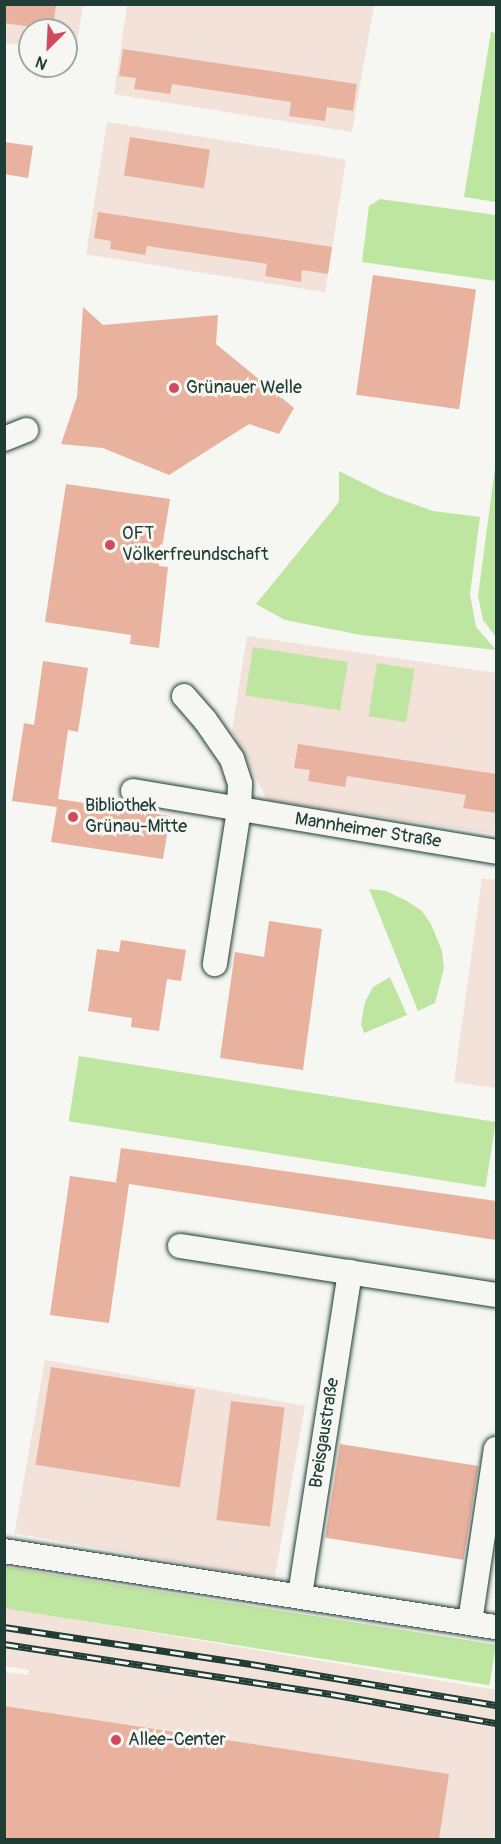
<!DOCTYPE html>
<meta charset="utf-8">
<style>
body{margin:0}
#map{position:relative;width:501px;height:1844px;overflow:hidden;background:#f6f6f2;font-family:Pangolin,sans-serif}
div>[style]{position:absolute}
.built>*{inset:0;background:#f2e2d9;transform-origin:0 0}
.green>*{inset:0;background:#bfe6a1;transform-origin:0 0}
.building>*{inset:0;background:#e9b29e;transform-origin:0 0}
.roads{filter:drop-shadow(0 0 2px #1f3d34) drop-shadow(0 0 2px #1f3d34)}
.minor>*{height:24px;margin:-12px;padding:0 12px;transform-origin:12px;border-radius:12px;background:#f6f6f2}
.rail>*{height:7px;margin-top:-3.5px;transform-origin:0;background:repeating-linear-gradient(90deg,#f6f6f2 0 14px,#1f3d34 0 28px);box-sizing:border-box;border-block:2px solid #1f3d34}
.dots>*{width:16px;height:16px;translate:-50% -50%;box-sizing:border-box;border:3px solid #f6f6f2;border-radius:50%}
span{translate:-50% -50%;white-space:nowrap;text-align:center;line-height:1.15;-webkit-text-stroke:6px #f6f6f2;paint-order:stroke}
.poi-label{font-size:18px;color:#1f3d34}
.left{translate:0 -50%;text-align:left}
.street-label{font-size:18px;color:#1f3d34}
.frame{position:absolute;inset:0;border:6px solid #1f3d34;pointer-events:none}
.north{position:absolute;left:18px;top:18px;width:60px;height:60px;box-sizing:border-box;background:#f6f6f2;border:2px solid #a0aca6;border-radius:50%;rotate:204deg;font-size:16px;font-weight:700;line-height:24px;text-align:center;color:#1f3d34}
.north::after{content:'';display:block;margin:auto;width:21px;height:27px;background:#d1495b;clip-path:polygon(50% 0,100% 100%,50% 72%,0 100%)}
</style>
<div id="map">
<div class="built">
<div style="clip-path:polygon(5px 5px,83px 5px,77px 43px,66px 41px,66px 30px,30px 30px,30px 46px,5px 43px)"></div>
<div style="clip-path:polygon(127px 5px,374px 5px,352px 132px,114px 94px)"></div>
<div style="left:107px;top:122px;width:242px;height:134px;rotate:9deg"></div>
<div style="clip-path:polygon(247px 636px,496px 673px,496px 834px,267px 800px,232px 731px)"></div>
<div style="clip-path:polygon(482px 878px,496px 880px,496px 1088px,454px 1082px)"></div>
<div style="left:45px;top:1360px;width:264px;height:176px;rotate:10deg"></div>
<div style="clip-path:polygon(4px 1608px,496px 1690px,495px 1839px,5px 1839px,5px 1672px,28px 1675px,29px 1670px,5px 1666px)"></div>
</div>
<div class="green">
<div style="clip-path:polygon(491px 32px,496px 33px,496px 202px,464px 197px)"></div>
<div style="clip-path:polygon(380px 199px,496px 215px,496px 281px,362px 262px,369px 206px)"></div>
<div style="clip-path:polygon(496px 460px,496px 637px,483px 620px,478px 596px)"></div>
<div style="clip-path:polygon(339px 471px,385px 494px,433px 511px,480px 517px,470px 594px,476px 627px,496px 650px,361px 635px,285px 620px,256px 604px,339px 502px)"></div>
<div style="left:253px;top:647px;width:96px;height:49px;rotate:9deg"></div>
<div style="left:377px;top:663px;width:38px;height:54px;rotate:9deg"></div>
<div style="clip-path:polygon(369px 889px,386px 891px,407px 901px,422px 911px,431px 924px,442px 951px,444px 968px,435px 1003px,418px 1011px)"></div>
<div style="clip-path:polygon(390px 977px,407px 1015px,364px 1033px,361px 1024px,365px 1002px,373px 987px)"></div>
<div style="left:79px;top:1056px;width:422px;height:66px;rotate:9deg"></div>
<div style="left:5px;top:1567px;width:497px;height:41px;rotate:9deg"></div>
</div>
<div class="building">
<div style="clip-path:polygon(4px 4px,56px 4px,53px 30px,4px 23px)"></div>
<div style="clip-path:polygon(123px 49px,357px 84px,353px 111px,327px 107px,325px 121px,289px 116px,291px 102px,172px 84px,170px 94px,134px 89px,136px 78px,119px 76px)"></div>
<div style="left:130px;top:137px;width:81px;height:39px;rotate:9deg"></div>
<div style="clip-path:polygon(4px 142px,33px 146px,28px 178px,4px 174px)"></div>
<div style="clip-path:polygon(98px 212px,332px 247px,328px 274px,302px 270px,301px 282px,265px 276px,267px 264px,147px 246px,145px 255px,110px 249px,111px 241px,94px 238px)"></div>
<div style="left:373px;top:275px;width:104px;height:121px;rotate:8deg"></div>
<div style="clip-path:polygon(83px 307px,103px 325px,218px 315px,216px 344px,294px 408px,279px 434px,249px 424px,169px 475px,103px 448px,61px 444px,77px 397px)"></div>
<div style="clip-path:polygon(66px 484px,170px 499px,159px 566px,168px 567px,159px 648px,130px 644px,131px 635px,45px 622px)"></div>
<div style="clip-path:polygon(43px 661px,88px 668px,78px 732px,68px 730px,58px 799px,170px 816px,163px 859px,51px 842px,57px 807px,12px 801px,24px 723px,34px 725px)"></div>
<div style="clip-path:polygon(298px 744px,496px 774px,496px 813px,463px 808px,466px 795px,347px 776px,345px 787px,308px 781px,310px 770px,294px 768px)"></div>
<div style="clip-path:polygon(269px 921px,322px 929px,303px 1070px,220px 1058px,235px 952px,264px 957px)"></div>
<div style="clip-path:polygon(121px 940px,186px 950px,181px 981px,167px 979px,159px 1031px,131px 1027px,132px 1018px,88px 1011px,97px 949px,119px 952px)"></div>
<div style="clip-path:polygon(121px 1148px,496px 1201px,496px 1240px,129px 1184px,109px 1323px,50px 1315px,70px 1176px,120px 1183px,116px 1182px)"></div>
<div style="left:51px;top:1367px;width:146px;height:99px;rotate:9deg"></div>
<div style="left:231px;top:1401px;width:54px;height:120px;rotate:7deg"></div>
<div style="left:340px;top:1444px;width:140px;height:95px;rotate:9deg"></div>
<div style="clip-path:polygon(4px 1706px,449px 1774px,439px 1839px,4px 1839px)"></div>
</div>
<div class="roads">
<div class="minor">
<div style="left:4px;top:439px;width:24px;rotate:-22deg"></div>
<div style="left:184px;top:696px;width:32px;rotate:49deg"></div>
<div style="left:205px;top:720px;width:47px;rotate:55.3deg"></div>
<div style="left:232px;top:759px;width:26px;rotate:72deg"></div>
<div style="left:240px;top:784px;width:26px;rotate:92deg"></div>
<div style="left:239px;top:810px;width:156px;rotate:98.9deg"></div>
<div style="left:133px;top:791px;width:368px;rotate:9.5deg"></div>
<div style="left:180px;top:1246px;width:320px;rotate:8.8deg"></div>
<div style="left:4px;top:1551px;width:498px;rotate:8.8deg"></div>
<div style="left:300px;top:1595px;width:327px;rotate:-81.2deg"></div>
<div style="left:470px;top:1622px;width:175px;rotate:-81.5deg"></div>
</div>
</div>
<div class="rail">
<div style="left:4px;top:1627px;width:250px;rotate:8.5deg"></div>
<div style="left:251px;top:1664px;width:248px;rotate:9.5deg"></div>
<div style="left:4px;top:1644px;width:331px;rotate:8.7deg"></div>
<div style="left:331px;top:1694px;width:168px;rotate:10deg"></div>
</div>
<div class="dots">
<div style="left:174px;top:388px;background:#d1495b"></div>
<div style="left:110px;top:545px;background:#d1495b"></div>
<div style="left:73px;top:817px;background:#d1495b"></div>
<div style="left:116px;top:1740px;background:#d1495b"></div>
</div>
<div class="poi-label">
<span class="left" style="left:186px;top:388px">Grünauer Welle</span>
<span class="left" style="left:122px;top:545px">OFT<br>Völkerfreundschaft</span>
<span class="left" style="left:85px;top:817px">Bibliothek<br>Grünau-Mitte</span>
<span class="left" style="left:128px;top:1740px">Allee-Center</span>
</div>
<div class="street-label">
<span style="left:368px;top:831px;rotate:9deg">Mannheimer Straße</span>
<span style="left:325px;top:1433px;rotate:-81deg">Breisgaustraße</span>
</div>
<div class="frame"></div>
<div class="north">N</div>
</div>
